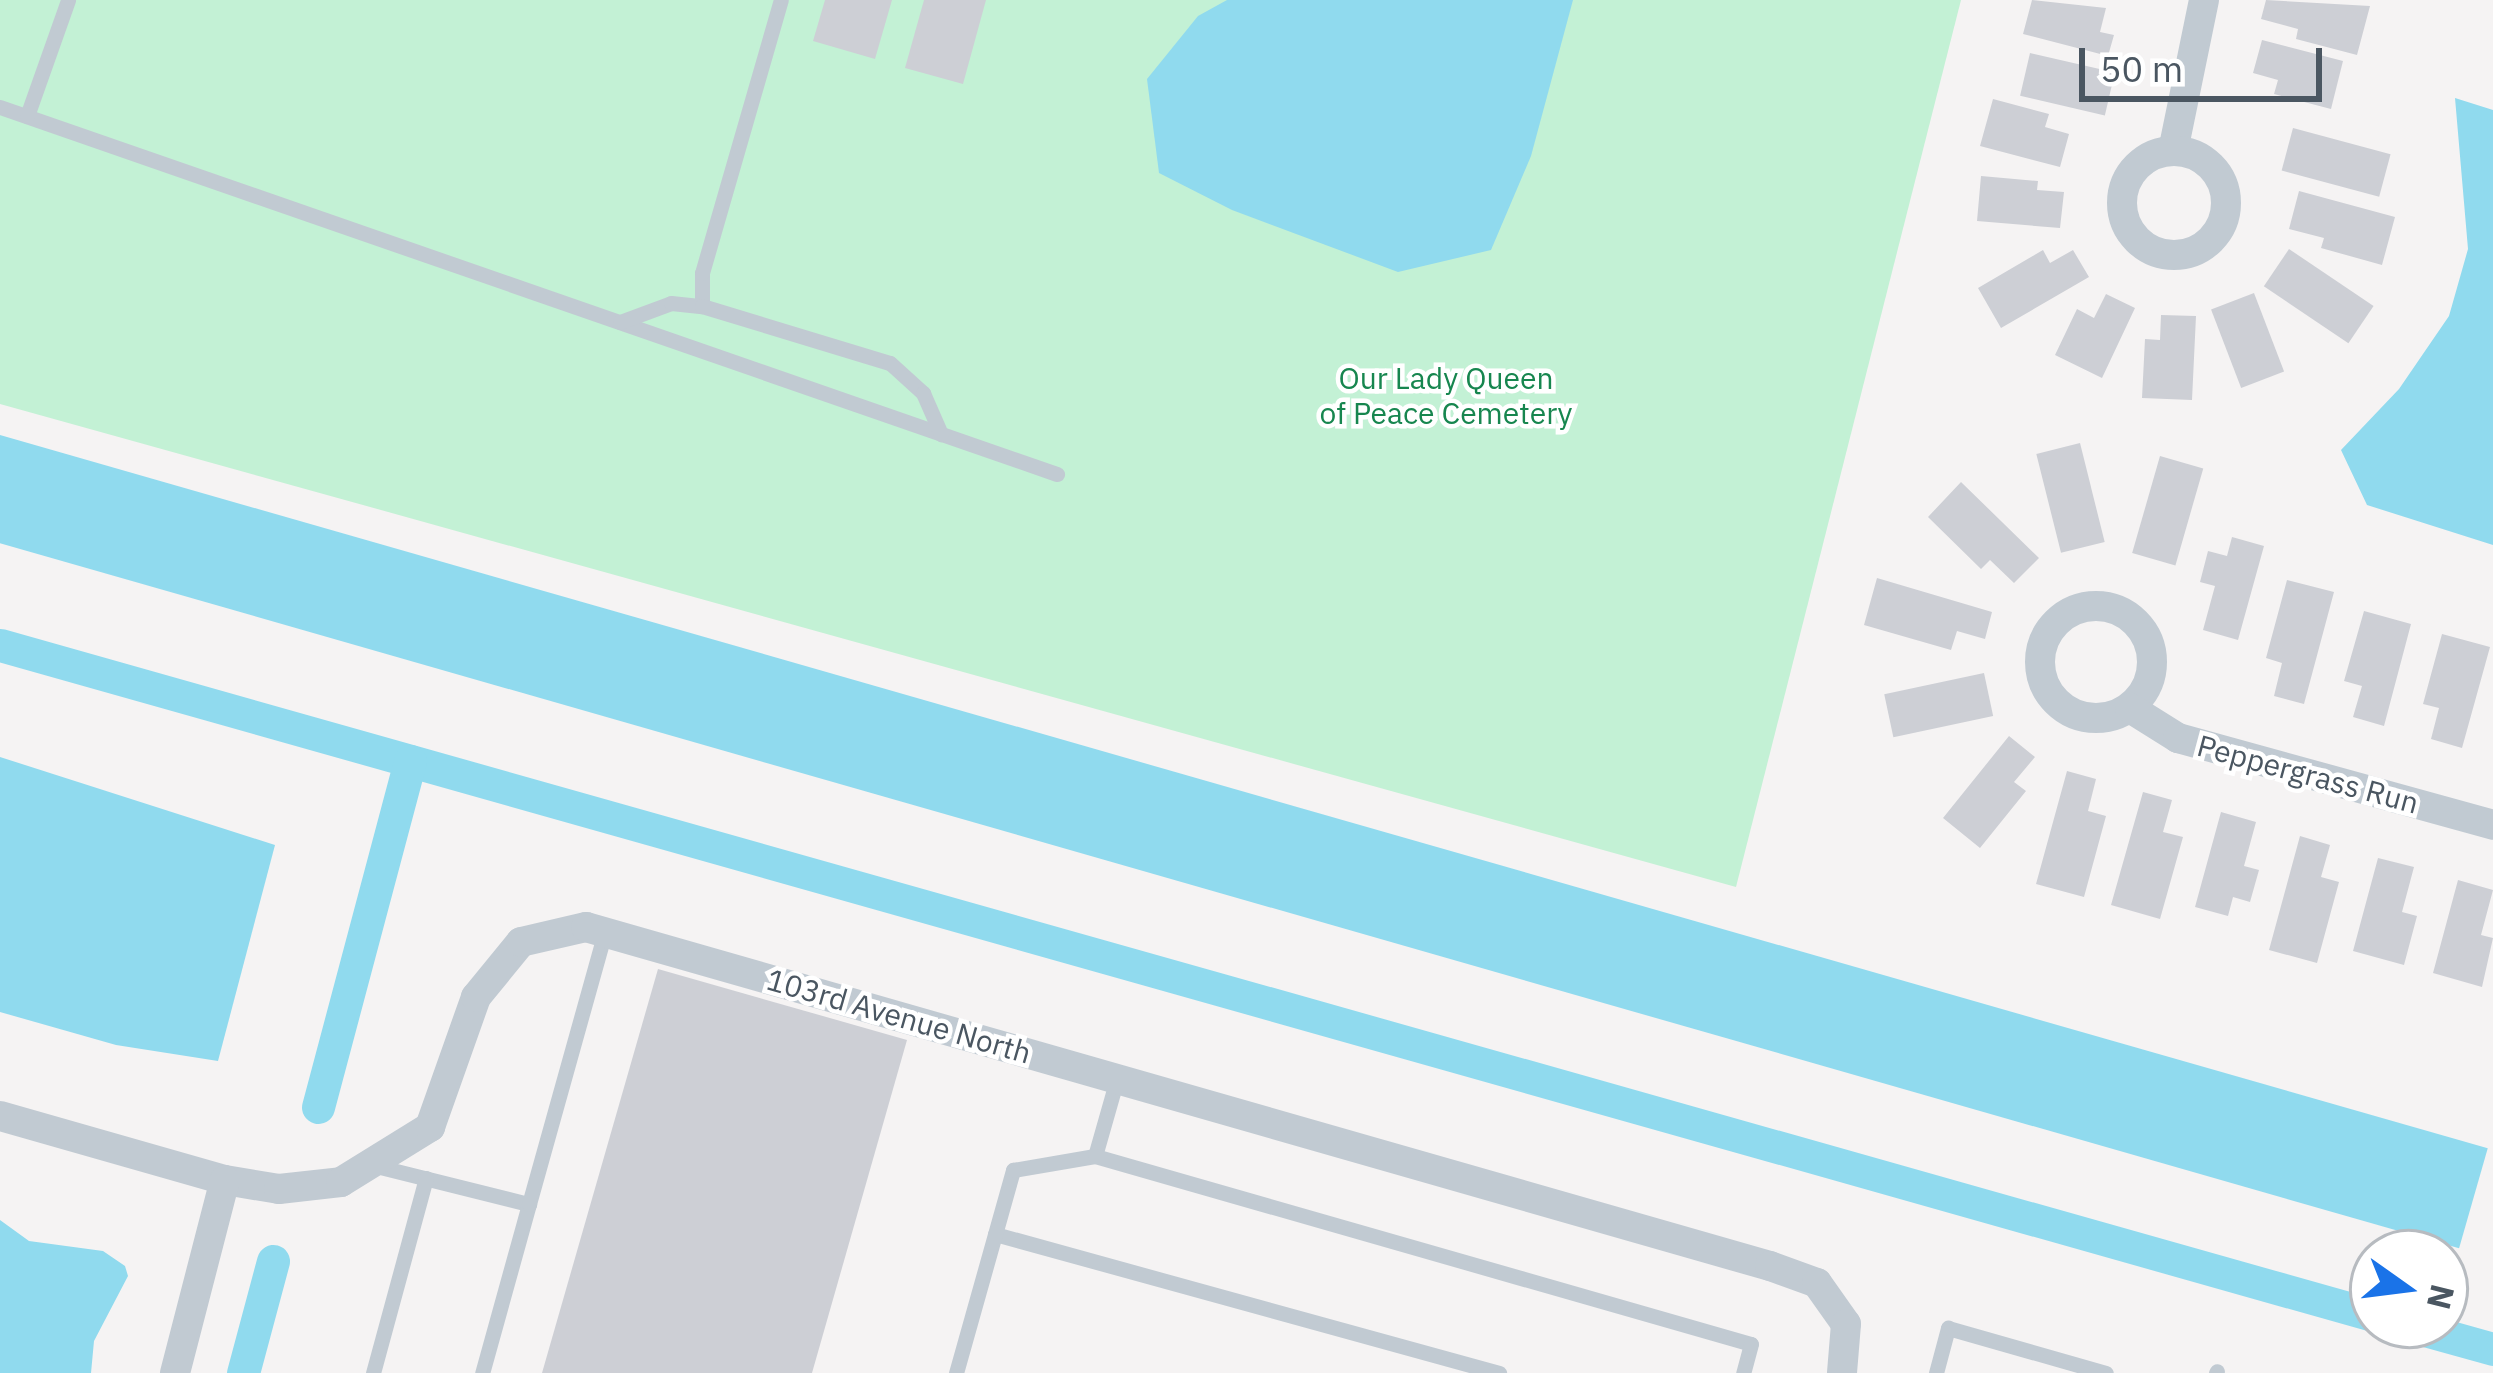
<!DOCTYPE html>
<style>
body{margin:0}
#map{position:relative;width:2493px;height:1373px;overflow:hidden;background:#f5f3f3;font-family:"IBM Plex Sans",sans-serif}
div>[style]{position:absolute}
.green>*{inset:0;background:#c3f1d5}
.water>*{inset:0;background:#90daee;transform-origin:0 0}
.canal>*{height:33px;margin:-16.5px;padding:0 16.5px;transform-origin:16.5px;border-radius:16.5px;background:#90daee}
.building>*{inset:0;background:#cdcfd5;transform-origin:0 0}
.lane>*{height:15px;margin:-7.5px;padding:0 7.5px;transform-origin:7.5px;border-radius:7.5px;background:#c1cad2}
.street>*{height:30px;margin:-15px;padding:0 15px;transform-origin:15px;border-radius:15px;background:#c1cad2}
.street>.ring{margin:-15px;padding:0;box-sizing:content-box;background:none;border:30px solid #c1cad2;border-radius:50%}
span{translate:-50% -50%;white-space:nowrap;text-align:center;line-height:1.15;-webkit-text-stroke:9px #fff;paint-order:stroke}
.park-label{font-size:30px;color:#17864f}
.street-label{font-size:30px;color:#4a5661}
.north{position:absolute;left:2349px;top:1229px;width:120px;height:120px;box-sizing:border-box;background:#fff;border:3px solid #b7bbc0;border-radius:50%;rotate:104deg;font-size:33px;font-weight:700;line-height:48px;text-align:center;color:#4a5661}
.north::after{content:'';display:block;margin:auto;width:42px;height:54px;background:#1a73e8;clip-path:polygon(50% 0,100% 100%,50% 72%,0 100%)}
.scale{position:absolute;left:2079px;top:48px;width:243px;height:54px;box-sizing:border-box;border:6px solid #4a5661;border-top:0;padding-left:15px;font-size:36px;line-height:42px;white-space:nowrap;color:#4a5661;-webkit-text-stroke:9px #fff;paint-order:stroke}
</style>
<div id="map">
<div class="green">
<div style="clip-path:polygon(0 0,1961px 0,1736px 887px,0 404px)"></div>
</div>
<div class="water">
<div style="clip-path:polygon(1227px 0,1573px 0,1531px 156px,1491px 250px,1398px 272px,1232px 210px,1159px 173px,1147px 79px,1198px 16px)"></div>
<div style="clip-path:polygon(2455px 98px,2493px 110px,2493px 545px,2367px 505px,2341px 450px,2399px 389px,2449px 316px,2468px 249px)"></div>
<div style="left:0;top:435px;width:2588px;height:104px;rotate:16deg"></div>
<div style="clip-path:polygon(0 757px,275px 845px,218px 1061px,116px 1045px,0 1012px)"></div>
<div style="clip-path:polygon(0 1220px,29px 1241px,103px 1251px,125px 1266px,128px 1276px,94px 1341px,91px 1373px,0 1373px)"></div>
</div>
<div class="canal">
<div style="left:0;top:645px;width:2466px;rotate:15.77deg"></div>
<div style="left:318px;top:1107px;width:358px;rotate:-75.1deg"></div>
<div style="left:2407px;top:1325px;width:89px;rotate:15.6deg"></div>
<div style="left:243px;top:1373px;width:116px;rotate:-75deg"></div>
</div>
<div class="building">
<div style="clip-path:polygon(825px 0,892px 0,875px 59px,813px 41px)"></div>
<div style="clip-path:polygon(924px 0,986px 0,963px 84px,905px 68px)"></div>
<div style="clip-path:polygon(2032px 0,2106px 8px,2100px 32px,2114px 35px,2108px 56px,2023px 34px)"></div>
<div style="clip-path:polygon(2266px 0,2370px 6px,2357px 55px,2296px 39px,2298px 29px,2261px 19px)"></div>
<div style="clip-path:polygon(2262px 40px,2343px 61px,2331px 109px,2274px 94px,2278px 80px,2253px 73px)"></div>
<div style="left:2030px;top:53px;width:87px;height:44px;rotate:13deg"></div>
<div style="clip-path:polygon(1993px 99px,2049px 114px,2045px 127px,2069px 134px,2060px 167px,1980px 146px)"></div>
<div style="left:2293px;top:128px;width:101px;height:44px;rotate:15deg"></div>
<div style="clip-path:polygon(1981px 176px,2038px 181px,2037px 190px,2064px 192px,2060px 228px,1977px 221px)"></div>
<div style="clip-path:polygon(2299px 191px,2395px 217px,2382px 265px,2321px 248px,2324px 238px,2289px 229px)"></div>
<div style="left:2289px;top:249px;width:102px;height:45px;rotate:34deg"></div>
<div style="clip-path:polygon(2043px 250px,2050px 263px,2073px 250px,2089px 277px,2001px 328px,1978px 288px)"></div>
<div style="left:2254px;top:293px;width:84px;height:46px;rotate:69deg"></div>
<div style="clip-path:polygon(2106px 294px,2135px 308px,2102px 378px,2055px 355px,2077px 309px,2094px 318px)"></div>
<div style="clip-path:polygon(2161px 315px,2196px 316px,2192px 400px,2142px 398px,2145px 339px,2160px 340px)"></div>
<div style="left:2080px;top:443px;width:102px;height:45px;rotate:76deg"></div>
<div style="left:2160px;top:456px;width:45px;height:101px;rotate:16deg"></div>
<div style="clip-path:polygon(1961px 482px,2039px 558px,2014px 583px,1990px 560px,1981px 569px,1928px 517px)"></div>
<div style="clip-path:polygon(2232px 537px,2264px 546px,2238px 640px,2203px 630px,2215px 586px,2200px 582px,2208px 551px,2227px 556px)"></div>
<div style="clip-path:polygon(1877px 578px,1992px 612px,1985px 639px,1957px 631px,1951px 650px,1864px 625px)"></div>
<div style="clip-path:polygon(2287px 580px,2334px 592px,2304px 704px,2274px 696px,2282px 663px,2266px 658px)"></div>
<div style="clip-path:polygon(2364px 611px,2411px 624px,2384px 726px,2353px 717px,2362px 686px,2344px 681px)"></div>
<div style="clip-path:polygon(2442px 634px,2490px 647px,2462px 748px,2431px 739px,2439px 708px,2423px 704px)"></div>
<div style="left:1984px;top:673px;width:44px;height:102px;rotate:78deg"></div>
<div style="clip-path:polygon(2009px 736px,2035px 757px,2014px 782px,2026px 791px,1980px 848px,1943px 818px)"></div>
<div style="clip-path:polygon(2067px 771px,2096px 779px,2088px 811px,2106px 816px,2084px 897px,2036px 884px)"></div>
<div style="clip-path:polygon(2143px 792px,2172px 800px,2163px 832px,2183px 837px,2160px 919px,2111px 905px)"></div>
<div style="clip-path:polygon(2221px 812px,2256px 822px,2244px 866px,2259px 870px,2250px 902px,2233px 897px,2228px 916px,2195px 907px)"></div>
<div style="clip-path:polygon(2300px 836px,2330px 845px,2321px 877px,2339px 882px,2317px 963px,2269px 950px)"></div>
<div style="clip-path:polygon(2378px 858px,2414px 867px,2402px 912px,2417px 916px,2404px 965px,2353px 951px)"></div>
<div style="clip-path:polygon(2458px 880px,2493px 890px,2481px 935px,2493px 938px,2482px 987px,2433px 973px)"></div>
<div style="clip-path:polygon(658px 969px,907px 1040px,812px 1373px,542px 1373px)"></div>
</div>
<div class="lane">
<div style="left:0;top:107px;width:1119px;rotate:19.15deg"></div>
<div style="left:27px;top:116px;width:123px;rotate:-70.5deg"></div>
<div style="left:702px;top:306px;width:33px;rotate:-90deg"></div>
<div style="left:702px;top:273px;width:284px;rotate:-73.9deg"></div>
<div style="left:620px;top:322px;width:54px;rotate:-20.4deg"></div>
<div style="left:671px;top:303px;width:31px;rotate:6deg"></div>
<div style="left:702px;top:306px;width:196px;rotate:16.9deg"></div>
<div style="left:890px;top:363px;width:45px;rotate:42.3deg"></div>
<div style="left:923px;top:393px;width:45px;rotate:66.3deg"></div>
<div style="left:1095px;top:1156px;width:80px;rotate:-74.1deg"></div>
<div style="left:372px;top:1165px;width:162px;rotate:14deg"></div>
<div style="left:529px;top:1204px;width:175px;rotate:105.5deg"></div>
<div style="left:529px;top:1204px;width:282px;rotate:-74.4deg"></div>
<div style="left:995px;top:1234px;width:523px;rotate:15.42deg"></div>
<div style="left:373px;top:1373px;width:202px;rotate:-74.8deg"></div>
<div style="left:956px;top:1373px;width:211px;rotate:-74.3deg"></div>
<div style="left:1013px;top:1170px;width:83px;rotate:-9.7deg"></div>
<div style="left:1095px;top:1156px;width:682px;rotate:15.99deg"></div>
<div style="left:1751px;top:1344px;width:30px;rotate:105deg"></div>
<div style="left:1936px;top:1373px;width:47px;rotate:-75.1deg"></div>
<div style="left:1948px;top:1328px;width:164px;rotate:15.9deg"></div>
<div style="left:2216px;top:1373px;width:2px;rotate:-63deg"></div>
</div>
<div class="street">
<div style="left:2173px;top:151px;width:154px;rotate:-78.4deg"></div>
<div class="ring" style="left:2122px;top:151px;width:74px;height:74px"></div>
<div class="ring" style="left:2040px;top:606px;width:82px;height:82px"></div>
<div style="left:2130px;top:708px;width:57px;rotate:32deg"></div>
<div style="left:2178px;top:738px;width:327px;rotate:15.4deg"></div>
<div style="left:0;top:1116px;width:234px;rotate:15.9deg"></div>
<div style="left:225px;top:1180px;width:55px;rotate:9.5deg"></div>
<div style="left:279px;top:1189px;width:62px;rotate:-6.4deg"></div>
<div style="left:341px;top:1182px;width:105px;rotate:-31.7deg"></div>
<div style="left:430px;top:1127px;width:138px;rotate:-70.5deg"></div>
<div style="left:476px;top:997px;width:71px;rotate:-50.7deg"></div>
<div style="left:521px;top:942px;width:67px;rotate:-13deg"></div>
<div style="left:586px;top:927px;width:1232px;rotate:15.98deg"></div>
<div style="left:1770px;top:1266px;width:50px;rotate:19.9deg"></div>
<div style="left:1817px;top:1283px;width:50px;rotate:54.7deg"></div>
<div style="left:1846px;top:1324px;width:49px;rotate:94.7deg"></div>
<div style="left:175px;top:1373px;width:199px;rotate:-75.5deg"></div>
</div>
<div class="park-label">
<span style="left:1446px;top:395px">Our Lady Queen<br>of Peace Cemetery</span>
</div>
<div class="street-label">
<span style="left:2308px;top:774px;rotate:15deg">Peppergrass Run</span>
<span style="left:899px;top:1016px;rotate:16deg">103rd Avenue North</span>
</div>
<div class="north">N</div>
<div class="scale">50 m</div>
</div>
